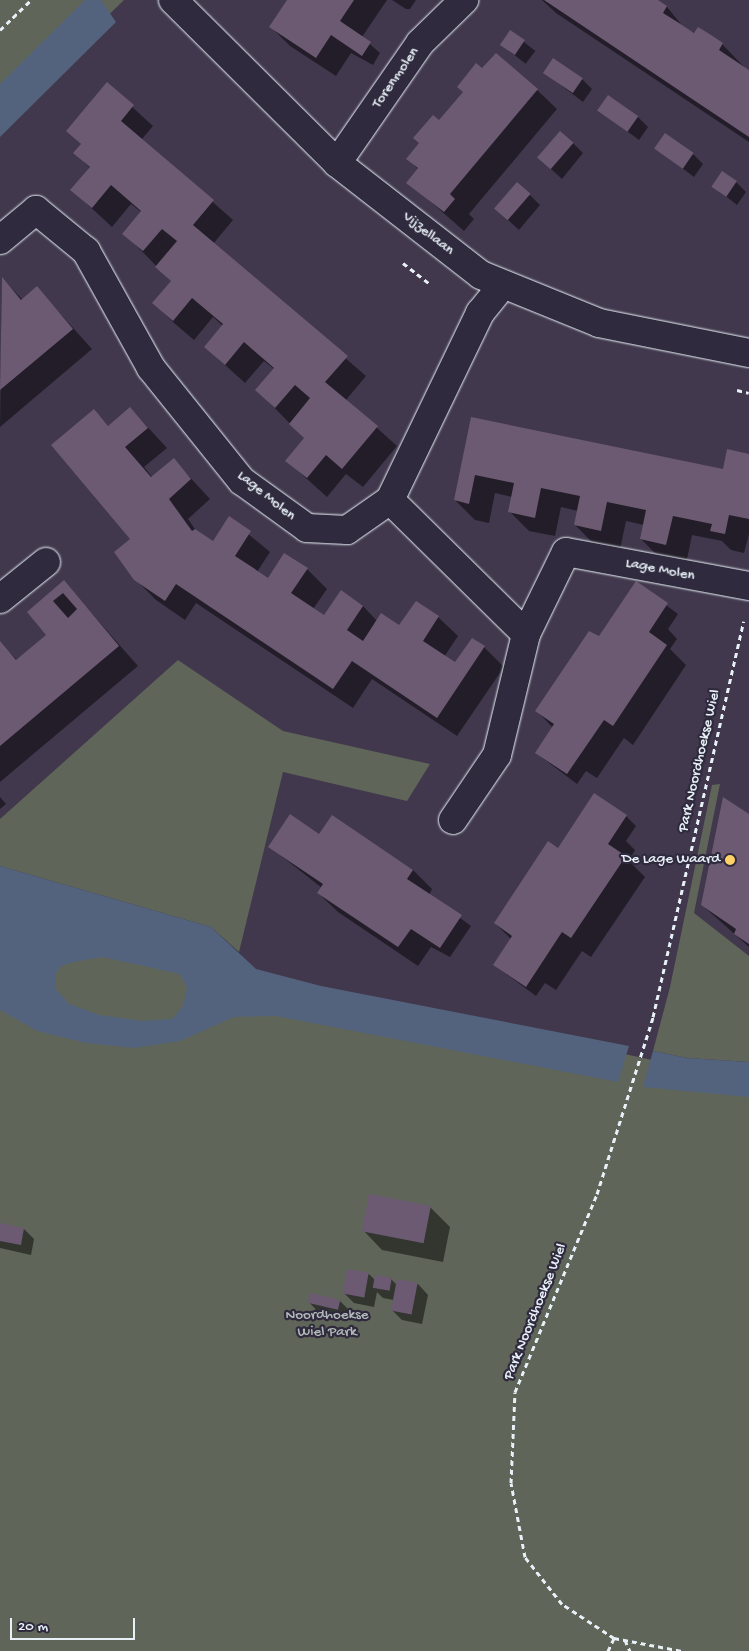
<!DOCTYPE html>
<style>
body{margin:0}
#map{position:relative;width:749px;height:1651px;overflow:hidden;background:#41384d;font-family:"Gochi Hand",sans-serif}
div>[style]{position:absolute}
.green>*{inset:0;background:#5f6558}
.water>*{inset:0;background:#53637d}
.shadow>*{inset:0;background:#0007;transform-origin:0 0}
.building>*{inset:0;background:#6c5a73;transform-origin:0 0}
.path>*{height:3px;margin-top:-1.5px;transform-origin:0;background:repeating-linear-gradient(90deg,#e8f1f8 0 5px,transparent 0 9px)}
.roads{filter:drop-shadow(0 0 1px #e8f1f8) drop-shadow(0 0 1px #e8f1f8)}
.minor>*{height:28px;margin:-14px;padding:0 14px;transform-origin:14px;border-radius:14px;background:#2f2a3d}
.dots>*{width:14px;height:14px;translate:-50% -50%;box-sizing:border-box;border:2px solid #2f2a3d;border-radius:50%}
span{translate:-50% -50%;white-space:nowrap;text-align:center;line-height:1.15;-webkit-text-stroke:4.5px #2f2a3d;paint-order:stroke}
.street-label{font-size:15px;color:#e8f1f8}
.poi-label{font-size:15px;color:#e8f1f8}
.right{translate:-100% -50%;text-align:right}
.park-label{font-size:15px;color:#b1b9b8}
.scale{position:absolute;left:10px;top:1618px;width:125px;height:22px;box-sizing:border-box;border:2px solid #e8f1f8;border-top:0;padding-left:6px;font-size:15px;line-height:18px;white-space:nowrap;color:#e8f1f8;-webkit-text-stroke:4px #2f2a3d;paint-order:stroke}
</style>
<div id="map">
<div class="green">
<div style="clip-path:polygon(0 0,124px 0,0 121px)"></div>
<div style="clip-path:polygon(178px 660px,283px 731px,430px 764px,407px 801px,283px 772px,239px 952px,211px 927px,0 866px,0 819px)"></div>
<div style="clip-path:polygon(720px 784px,694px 913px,749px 956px,749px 1062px,687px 1058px,653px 1051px,670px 987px,712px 785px)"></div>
<div style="clip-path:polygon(0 919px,749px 1081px,749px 1651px,0 1651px)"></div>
</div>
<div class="water">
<div style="clip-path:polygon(85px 0,101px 0,116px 22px,0 137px,0 84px)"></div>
<div style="clip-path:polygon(evenodd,0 866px,211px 927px,256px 969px,321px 986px,629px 1046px,618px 1082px,276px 1016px,234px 1017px,180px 1041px,134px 1048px,86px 1043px,37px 1031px,0 1010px,0 866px,102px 957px,180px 974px,187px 988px,183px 1006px,172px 1019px,142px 1021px,99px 1015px,69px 1004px,56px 989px,55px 974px,61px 966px,74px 962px,102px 957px)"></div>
<div style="clip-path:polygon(653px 1051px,687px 1058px,749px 1062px,749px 1097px,643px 1087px)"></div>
</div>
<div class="shadow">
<div style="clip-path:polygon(288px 0,387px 0,362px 37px,380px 53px,373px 65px,351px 53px,336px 76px,290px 46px,271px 27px)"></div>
<div style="clip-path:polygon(392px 0,416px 0,410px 9px,406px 9px)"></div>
<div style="clip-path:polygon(542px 0,656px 0,667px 7px,685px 29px,722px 44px,749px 72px,749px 142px,556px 13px)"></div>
<div style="left:511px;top:32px;width:31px;height:16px;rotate:38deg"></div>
<div style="clip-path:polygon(482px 70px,537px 90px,557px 109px,469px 214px,474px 219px,464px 231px,408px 182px,419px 170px,408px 159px)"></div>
<div style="clip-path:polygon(545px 73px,582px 79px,592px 89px,583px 102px)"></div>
<div style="clip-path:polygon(107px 84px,153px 126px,142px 139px,233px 220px,213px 244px,366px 376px,346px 400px,397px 446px,363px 487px,346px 474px,327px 497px,287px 461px,305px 439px,257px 390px,274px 369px,264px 361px,245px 383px,205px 347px,223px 326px,213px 317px,194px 340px,174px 323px,154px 303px,172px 282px,124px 233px,141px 212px,131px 204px,112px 227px,72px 190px,90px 168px,75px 153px,82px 145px,67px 130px)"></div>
<div style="clip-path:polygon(600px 111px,638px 117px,648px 127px,639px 140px)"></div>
<div style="clip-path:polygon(573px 143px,583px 153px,562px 179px,539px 158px)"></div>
<div style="clip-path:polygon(656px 148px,693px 154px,703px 164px,694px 177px)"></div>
<div style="clip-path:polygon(736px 182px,746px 192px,737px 205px,713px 186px)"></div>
<div style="clip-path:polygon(530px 195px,540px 205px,519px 230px,496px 209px)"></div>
<div style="clip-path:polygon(2px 279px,23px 300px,37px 288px,92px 349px,0 427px)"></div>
<div style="clip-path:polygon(130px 408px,167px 448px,144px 467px,153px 478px,174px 460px,210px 499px,188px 519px,197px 532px,213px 542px,229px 518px,270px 552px,257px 572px,269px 580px,307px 569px,327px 589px,313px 609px,324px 616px,363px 606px,377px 621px,400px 627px,438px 617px,458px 636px,444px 657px,455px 664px,484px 647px,504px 667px,457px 736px,372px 679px,353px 708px,196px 603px,185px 620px,156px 600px,135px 579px,131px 539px,94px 411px,109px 427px)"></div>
<div style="clip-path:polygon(472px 418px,724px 470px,749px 455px,749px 534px,744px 553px,731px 550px,722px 541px,692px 535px,686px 564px,661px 559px,641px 539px,644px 525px,626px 521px,620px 550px,595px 545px,575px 525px,578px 511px,561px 507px,555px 536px,529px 531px,509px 511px,512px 497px,495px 493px,489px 523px,475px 520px,455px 500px)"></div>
<div style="clip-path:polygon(64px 582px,138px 666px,0 782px,0 643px,18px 661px,48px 635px,29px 612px)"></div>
<div style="clip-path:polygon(636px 583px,678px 614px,668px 629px,677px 639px,670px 649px,686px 665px,633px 745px,624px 738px,597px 778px,586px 771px,577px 784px,536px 753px,553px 728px,537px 711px,599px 638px)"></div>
<div style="clip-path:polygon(0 797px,6px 804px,0 809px)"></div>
<div style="clip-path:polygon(626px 816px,636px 826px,626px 841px,635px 850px,629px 861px,645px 877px,591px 957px,582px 951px,556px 990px,545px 983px,536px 996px,494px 965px,511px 939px,495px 923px,558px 849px)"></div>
<div style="clip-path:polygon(749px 816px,749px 947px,702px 905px)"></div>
<div style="clip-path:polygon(332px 817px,413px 870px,432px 889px,429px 895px,471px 926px,450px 957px,431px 947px,418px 966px,338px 912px,318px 893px,322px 888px,270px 847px,319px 835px)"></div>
<div style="clip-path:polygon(430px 1207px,450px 1227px,443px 1262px,382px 1250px,363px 1230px)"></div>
<div style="clip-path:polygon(0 1224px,24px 1229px,34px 1239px,31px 1255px,0 1248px)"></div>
<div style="clip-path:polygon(369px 1274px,375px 1280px,391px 1279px,397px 1285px,418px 1284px,428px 1295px,422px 1324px,402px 1320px,392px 1310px,394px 1300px,383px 1298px,377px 1292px,374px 1307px,354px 1303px,344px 1293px)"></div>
<div style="clip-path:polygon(340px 1301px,350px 1311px,348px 1318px,319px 1313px,309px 1302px)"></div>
</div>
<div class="building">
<div style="clip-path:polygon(287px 0,354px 0,340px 21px,371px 42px,362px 56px,331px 35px,316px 58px,269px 27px)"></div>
<div style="clip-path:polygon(544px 0,658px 0,667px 6px,663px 13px,679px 23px,694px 33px,698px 27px,711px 35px,723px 43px,719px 50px,749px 70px,749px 137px)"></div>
<div style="left:510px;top:30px;width:18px;height:18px;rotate:34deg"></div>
<div style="clip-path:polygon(496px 53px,538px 89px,450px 194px,455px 199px,444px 212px,406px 183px,418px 168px,406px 159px,419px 143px,413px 138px,433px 115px,439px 120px,463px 92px,457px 87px,476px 63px,482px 68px)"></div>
<div style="left:553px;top:58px;width:36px;height:18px;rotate:34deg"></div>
<div style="clip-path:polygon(107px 82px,134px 105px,121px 121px,214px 200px,193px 225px,348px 356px,325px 382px,378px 426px,342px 469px,326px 455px,307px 478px,285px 461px,304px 438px,289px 424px,310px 398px,295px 385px,275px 408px,255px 390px,274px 368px,244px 342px,225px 365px,204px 347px,223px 324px,192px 298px,173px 321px,152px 303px,171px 281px,155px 267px,177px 241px,162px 229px,143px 251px,122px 234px,141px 211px,111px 185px,92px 208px,70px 190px,90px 167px,73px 153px,81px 144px,66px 131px)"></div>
<div style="left:608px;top:95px;width:37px;height:19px;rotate:35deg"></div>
<div style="left:560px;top:131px;width:18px;height:35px;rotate:41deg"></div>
<div style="left:665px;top:133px;width:35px;height:19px;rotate:35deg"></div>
<div style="left:722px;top:171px;width:18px;height:19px;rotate:34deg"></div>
<div style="left:517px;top:182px;width:18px;height:35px;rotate:41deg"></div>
<div style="clip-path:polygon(2px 277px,21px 300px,37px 286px,73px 329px,0 390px)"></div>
<div style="clip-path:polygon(130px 407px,148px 428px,125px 447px,151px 477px,174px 458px,191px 479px,169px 499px,192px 531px,195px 529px,213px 541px,229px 516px,251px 531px,235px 556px,252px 567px,268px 578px,284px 553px,308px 568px,291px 593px,324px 615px,341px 590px,363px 606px,347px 630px,363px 641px,381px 613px,399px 625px,416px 601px,439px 616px,423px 641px,455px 662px,472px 638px,485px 646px,437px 718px,352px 661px,333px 689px,176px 584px,165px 601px,134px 580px,114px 552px,130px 539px,51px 445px,94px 409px,108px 426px)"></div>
<div style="clip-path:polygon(471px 417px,723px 469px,727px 449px,749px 454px,749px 519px,729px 515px,725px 534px,710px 531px,712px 524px,673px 516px,666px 545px,640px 539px,646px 510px,607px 502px,601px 531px,574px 525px,580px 496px,541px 488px,535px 518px,508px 512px,514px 483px,475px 475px,469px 504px,454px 500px)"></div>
<div style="clip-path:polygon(evenodd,64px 580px,119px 646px,0 746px,0 641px,16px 660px,46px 635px,27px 612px,64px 580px,63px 593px,77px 609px,68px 618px,53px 601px,63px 593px)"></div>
<div style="clip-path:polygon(636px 581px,668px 603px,649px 632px,667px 645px,613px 726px,604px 720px,567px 774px,535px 753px,554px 724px,535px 711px,589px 631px,599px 636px)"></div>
<div style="clip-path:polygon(594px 793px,627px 815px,608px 844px,626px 856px,571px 938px,562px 932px,526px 987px,493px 965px,512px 936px,494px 923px,548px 841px,558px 848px)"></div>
<div style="clip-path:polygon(723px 797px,749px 814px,749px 944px,734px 934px,736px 929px,701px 905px)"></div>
<div style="clip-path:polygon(290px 814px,319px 834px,332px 815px,413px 870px,407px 879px,462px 915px,440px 948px,411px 929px,398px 947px,317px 893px,323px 884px,268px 847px)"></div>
<div style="left:369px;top:1194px;width:63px;height:38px;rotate:11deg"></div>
<div style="clip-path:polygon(0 1223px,24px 1228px,21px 1245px,0 1241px)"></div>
<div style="left:347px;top:1269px;width:22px;height:25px;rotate:10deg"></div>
<div style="left:375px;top:1275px;width:17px;height:13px;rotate:10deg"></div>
<div style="left:397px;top:1279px;width:21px;height:32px;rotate:11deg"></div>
<div style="left:310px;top:1293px;width:31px;height:10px;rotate:13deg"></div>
</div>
<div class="path">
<div style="left:0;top:30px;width:43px;rotate:-44.1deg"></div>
<div style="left:403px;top:263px;width:34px;rotate:38deg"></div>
<div style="left:737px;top:390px;width:12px;rotate:14deg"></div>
<div style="left:614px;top:1638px;width:62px;rotate:-146.8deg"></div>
<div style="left:562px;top:1604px;width:60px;rotate:-128.2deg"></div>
<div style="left:525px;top:1557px;width:75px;rotate:-100.7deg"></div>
<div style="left:511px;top:1483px;width:91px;rotate:-87.5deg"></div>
<div style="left:515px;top:1392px;width:214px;rotate:-67.5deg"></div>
<div style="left:597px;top:1194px;width:186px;rotate:-72.4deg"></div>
<div style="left:653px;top:1017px;width:406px;rotate:-77.1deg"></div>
<div style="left:625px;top:1640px;width:12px;rotate:66deg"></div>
<div style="left:608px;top:1651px;width:14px;rotate:-65deg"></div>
<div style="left:614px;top:1638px;width:69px;rotate:10.8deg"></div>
</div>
<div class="roads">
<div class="minor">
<div style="left:173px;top:0;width:231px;rotate:44.8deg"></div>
<div style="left:337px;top:163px;width:182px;rotate:37.9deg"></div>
<div style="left:481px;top:275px;width:127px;rotate:22.1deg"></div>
<div style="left:599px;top:323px;width:153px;rotate:11.3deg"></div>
<div style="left:337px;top:163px;width:146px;rotate:-55.3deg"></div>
<div style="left:420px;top:43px;width:62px;rotate:-44.3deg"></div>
<div style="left:0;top:240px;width:47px;rotate:-39.8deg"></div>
<div style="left:36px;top:210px;width:65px;rotate:39.4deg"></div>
<div style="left:86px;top:251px;width:134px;rotate:60.9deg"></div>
<div style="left:151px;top:368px;width:145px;rotate:51.2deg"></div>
<div style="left:242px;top:481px;width:80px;rotate:35.9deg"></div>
<div style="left:307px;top:528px;width:40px;rotate:2.9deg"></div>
<div style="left:347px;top:530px;width:52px;rotate:-34.9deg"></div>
<div style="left:390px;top:500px;width:208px;rotate:-64.3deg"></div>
<div style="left:480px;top:313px;width:35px;rotate:-51deg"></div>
<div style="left:390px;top:500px;width:191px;rotate:44.6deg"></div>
<div style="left:0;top:599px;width:59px;rotate:-38.8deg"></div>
<div style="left:453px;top:820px;width:78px;rotate:-55.9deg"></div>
<div style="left:497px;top:755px;width:124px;rotate:-76.5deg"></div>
<div style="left:526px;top:634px;width:91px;rotate:-64deg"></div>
<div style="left:566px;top:552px;width:186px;rotate:10.5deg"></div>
</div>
</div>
<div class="dots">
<div style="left:730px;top:860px;background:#ffd166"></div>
</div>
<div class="street-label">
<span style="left:396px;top:78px;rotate:-55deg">Torenmolen</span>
<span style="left:428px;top:234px;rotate:38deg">Vijzellaan</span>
<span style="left:266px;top:496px;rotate:39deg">Lage Molen</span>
<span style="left:660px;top:570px;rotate:11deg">Lage Molen</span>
<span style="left:700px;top:761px;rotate:-77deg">Park Noordhoekse Wiel</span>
<span style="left:536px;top:1312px;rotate:-68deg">Park Noordhoekse Wiel</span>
</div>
<div class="poi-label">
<span class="right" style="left:720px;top:860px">De Lage Waard</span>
</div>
<div class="park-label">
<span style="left:327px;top:1324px">Noordhoekse<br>Wiel Park</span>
</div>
<div class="scale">20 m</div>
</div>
